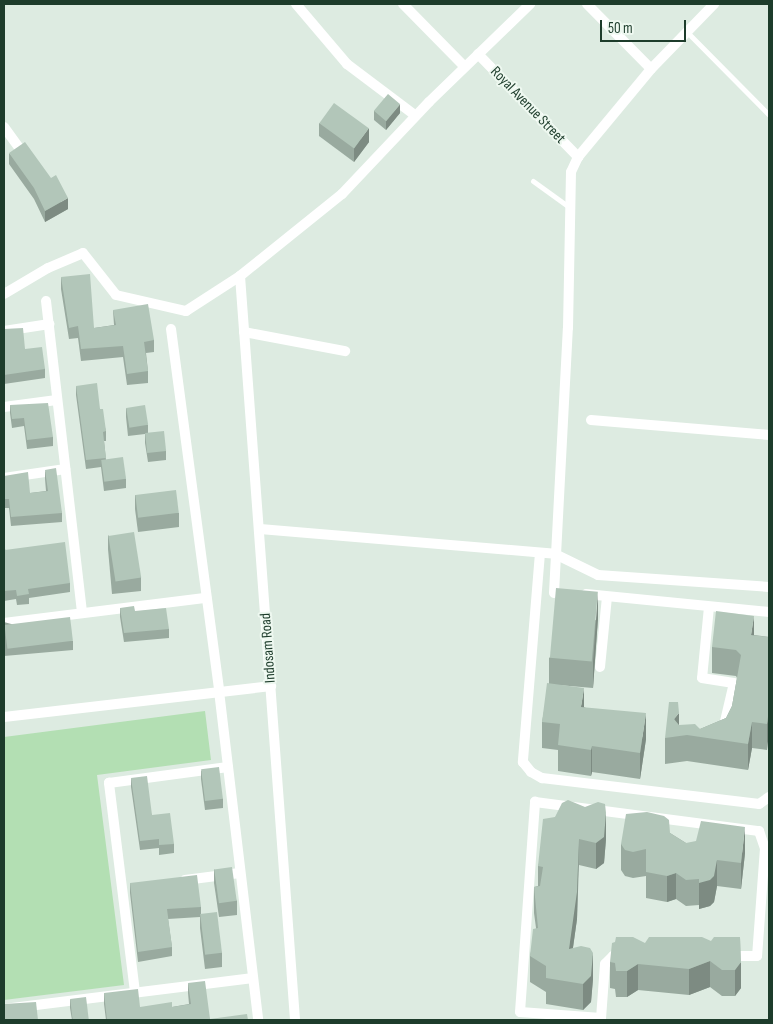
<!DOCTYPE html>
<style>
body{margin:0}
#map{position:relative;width:773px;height:1024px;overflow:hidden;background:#ddebe1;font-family:"Sofia Sans Condensed",sans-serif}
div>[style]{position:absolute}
.green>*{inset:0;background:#b3dfb3}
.lane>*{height:5px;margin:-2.5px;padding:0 2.5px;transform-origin:2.5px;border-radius:2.5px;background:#fff}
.street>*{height:10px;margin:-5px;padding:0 5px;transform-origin:5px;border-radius:5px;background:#fff}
.wall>*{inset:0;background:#99aa9f}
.shaded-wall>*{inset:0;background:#7d8b82}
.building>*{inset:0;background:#b2c6b9;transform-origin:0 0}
span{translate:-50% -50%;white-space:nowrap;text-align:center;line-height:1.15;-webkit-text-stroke:4px #eef8f0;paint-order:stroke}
.street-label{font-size:15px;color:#1d3c2b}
.frame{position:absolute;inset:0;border:5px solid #1d3c2b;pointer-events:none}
.scale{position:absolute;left:600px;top:20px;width:86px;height:22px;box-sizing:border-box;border:2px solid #1d3c2b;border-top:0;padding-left:6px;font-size:15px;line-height:18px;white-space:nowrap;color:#1d3c2b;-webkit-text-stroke:4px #eef8f0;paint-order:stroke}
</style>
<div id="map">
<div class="green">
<div style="clip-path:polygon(205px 711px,211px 760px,97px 775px,124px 985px,4px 1000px,4px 737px)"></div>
</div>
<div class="lane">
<div style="left:687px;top:32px;width:117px;rotate:45.3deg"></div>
<div style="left:533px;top:181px;width:44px;rotate:35.8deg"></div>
</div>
<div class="street">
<div style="left:296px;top:4px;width:79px;rotate:49.6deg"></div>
<div style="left:347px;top:64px;width:86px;rotate:37deg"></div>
<div style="left:403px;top:4px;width:88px;rotate:45.5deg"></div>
<div style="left:587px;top:4px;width:91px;rotate:45.4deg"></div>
<div style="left:478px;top:54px;width:144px;rotate:45.8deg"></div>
<div style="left:4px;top:127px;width:24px;rotate:54deg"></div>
<div style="left:240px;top:276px;width:746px;rotate:85.77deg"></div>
<div style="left:4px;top:294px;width:51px;rotate:-30.6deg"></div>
<div style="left:48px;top:268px;width:38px;rotate:-23deg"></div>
<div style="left:83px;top:253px;width:53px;rotate:51.8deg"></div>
<div style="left:116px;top:295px;width:72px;rotate:12.9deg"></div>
<div style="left:186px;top:311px;width:64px;rotate:-32.9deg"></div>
<div style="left:240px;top:276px;width:131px;rotate:-38.8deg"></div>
<div style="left:342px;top:194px;width:127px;rotate:-46.6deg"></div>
<div style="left:429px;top:102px;width:141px;rotate:-44.1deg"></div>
<div style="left:46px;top:301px;width:314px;rotate:83.4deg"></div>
<div style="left:171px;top:329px;width:365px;rotate:82.4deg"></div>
<div style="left:219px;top:691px;width:331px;rotate:83.2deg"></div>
<div style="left:4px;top:331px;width:46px;rotate:-8.8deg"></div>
<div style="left:244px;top:332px;width:103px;rotate:10.7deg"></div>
<div style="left:4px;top:407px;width:53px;rotate:-7.5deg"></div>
<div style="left:591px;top:420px;width:179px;rotate:4.8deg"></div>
<div style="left:4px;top:478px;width:62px;rotate:-8.4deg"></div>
<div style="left:260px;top:529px;width:296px;rotate:4.8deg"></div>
<div style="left:555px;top:554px;width:48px;rotate:26deg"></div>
<div style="left:598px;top:575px;width:171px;rotate:4deg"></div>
<div style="left:540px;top:553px;width:210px;rotate:94.7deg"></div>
<div style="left:523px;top:762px;width:13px;rotate:51deg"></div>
<div style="left:531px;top:772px;width:13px;rotate:29deg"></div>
<div style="left:542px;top:778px;width:219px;rotate:6.8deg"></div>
<div style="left:759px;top:804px;width:12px;rotate:-35deg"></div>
<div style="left:554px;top:593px;width:265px;rotate:-87deg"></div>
<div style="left:568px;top:328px;width:156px;rotate:-88.9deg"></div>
<div style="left:571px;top:172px;width:17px;rotate:-65deg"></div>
<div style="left:578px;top:157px;width:114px;rotate:-50.3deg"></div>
<div style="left:651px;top:69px;width:91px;rotate:-45.9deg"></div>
<div style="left:586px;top:594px;width:184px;rotate:5.6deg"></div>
<div style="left:709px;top:607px;width:71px;rotate:95.6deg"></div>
<div style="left:702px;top:678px;width:32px;rotate:9deg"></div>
<div style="left:734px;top:683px;width:48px;rotate:103.2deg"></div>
<div style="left:4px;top:623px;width:204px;rotate:-7.1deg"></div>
<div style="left:600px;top:667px;width:70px;rotate:-84.3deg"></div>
<div style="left:4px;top:717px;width:269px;rotate:-6.6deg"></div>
<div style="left:535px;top:802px;width:226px;rotate:7.4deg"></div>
<div style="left:759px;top:831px;width:18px;rotate:71deg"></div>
<div style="left:765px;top:848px;width:108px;rotate:94.2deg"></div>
<div style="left:757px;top:956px;width:144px;rotate:180deg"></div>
<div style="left:613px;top:956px;width:11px;rotate:135deg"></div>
<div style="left:605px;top:964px;width:54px;rotate:94.2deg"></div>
<div style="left:601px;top:1018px;width:81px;rotate:-175.8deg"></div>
<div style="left:520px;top:1012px;width:211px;rotate:-85.9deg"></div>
<div style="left:185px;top:880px;width:55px;rotate:-7.3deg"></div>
<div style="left:135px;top:992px;width:211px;rotate:-97.1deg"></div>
<div style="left:109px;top:783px;width:120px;rotate:-7.7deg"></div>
<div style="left:4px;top:1009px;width:251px;rotate:-7.1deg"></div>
</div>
<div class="wall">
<div style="clip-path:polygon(374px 111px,400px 113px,386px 130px,374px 120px)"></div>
<div style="clip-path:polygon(319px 123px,369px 142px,354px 162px,319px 136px)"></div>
<div style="clip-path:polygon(9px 153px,68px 209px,45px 222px,34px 199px,9px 164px)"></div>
<div style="clip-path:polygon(61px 277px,94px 328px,114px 325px,113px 310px,154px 340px,154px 352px,146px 353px,148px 371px,148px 383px,127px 385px,123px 357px,81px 361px,78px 338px,69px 339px,61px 289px)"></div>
<div style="clip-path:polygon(4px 329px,25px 349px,45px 369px,45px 378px,4px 384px)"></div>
<div style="clip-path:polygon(76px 386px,100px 409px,106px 431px,106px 441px,104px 441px,106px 460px,126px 479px,126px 488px,104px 491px,101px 467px,86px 469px,76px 395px)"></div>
<div style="clip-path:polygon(10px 405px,53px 437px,53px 446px,27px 449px,24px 426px,12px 428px,10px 413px)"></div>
<div style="clip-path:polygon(126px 408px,148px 425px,148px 434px,166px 451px,166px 460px,148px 462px,145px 443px,145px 434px,128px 436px,126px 417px)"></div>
<div style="clip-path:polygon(45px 470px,62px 513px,62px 522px,11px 526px,9px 508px,4px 508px,4px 476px,30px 493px,46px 491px,45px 479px)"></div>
<div style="clip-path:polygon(135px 495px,179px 513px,179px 527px,138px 532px,135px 509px)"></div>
<div style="clip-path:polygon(108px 535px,141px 577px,141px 591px,112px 594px,108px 549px)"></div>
<div style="clip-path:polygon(4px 549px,70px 583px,70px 592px,29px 598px,29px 604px,17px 605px,16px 599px,4px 601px)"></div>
<div style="clip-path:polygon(120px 608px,135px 611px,169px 629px,169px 638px,124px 642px,120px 617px)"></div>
<div style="clip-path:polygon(598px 618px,593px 688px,558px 685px,584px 707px,646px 739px,640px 779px,592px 772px,591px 776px,558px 771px,558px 750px,542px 748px,542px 722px,549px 684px,549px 658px)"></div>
<div style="clip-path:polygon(4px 622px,73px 641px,73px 650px,4px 656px)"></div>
<div style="clip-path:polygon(754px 635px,769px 637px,767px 750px,752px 748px,748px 770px,687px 761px,665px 764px,665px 738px,679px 725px,700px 729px,726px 718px,732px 706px,737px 678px,736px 676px,712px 673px,712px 647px)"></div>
<div style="clip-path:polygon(201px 770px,223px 799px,223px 808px,205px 810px,201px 779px)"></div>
<div style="clip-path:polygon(131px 778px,152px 815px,174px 844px,174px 853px,159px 855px,159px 848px,140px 850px,131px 787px)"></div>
<div style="clip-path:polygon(585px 807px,606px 839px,604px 863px,596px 869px,579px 865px,577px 919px,573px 948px,593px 979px,591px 1002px,583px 1010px,546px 1004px,546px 992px,530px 982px,530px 956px,536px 928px,534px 913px,534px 887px,538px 886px,538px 866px,555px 817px)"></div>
<div style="clip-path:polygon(670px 833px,686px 843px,745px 853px,741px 889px,717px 886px,714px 902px,710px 906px,699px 909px,699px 905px,686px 906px,676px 899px,667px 902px,646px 898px,646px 876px,633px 878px,625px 876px,621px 870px,621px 844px)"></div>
<div style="clip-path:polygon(214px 869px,237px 901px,237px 915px,219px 917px,214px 883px)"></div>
<div style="clip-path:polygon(130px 883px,201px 907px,201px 914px,222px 953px,222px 967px,205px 969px,200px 928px,200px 917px,168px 919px,172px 947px,172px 956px,138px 962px,130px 893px)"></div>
<div style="clip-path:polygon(740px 937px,741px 988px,735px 996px,722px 996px,710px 987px,689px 995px,638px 990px,627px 997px,616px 997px,615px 989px,610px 988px,610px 962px,645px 943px,711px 941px)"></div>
<div style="clip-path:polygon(188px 983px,210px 1019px,248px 1020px,106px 1020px,104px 1004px,104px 993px,140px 1007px,172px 1007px,189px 1004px,188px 993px)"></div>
<div style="clip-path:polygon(70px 999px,89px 1020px,72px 1020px,70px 1008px)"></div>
</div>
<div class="shaded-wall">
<div style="clip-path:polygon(400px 104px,400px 113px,386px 130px,386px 121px)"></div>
<div style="clip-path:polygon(369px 128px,369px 142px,354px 162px,354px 148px)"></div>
<div style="clip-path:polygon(68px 198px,68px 209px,45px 222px,45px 211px)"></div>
<div style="clip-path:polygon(598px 592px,598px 618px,593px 688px,593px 662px)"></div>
<div style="clip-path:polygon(754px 616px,754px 642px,751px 635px)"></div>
<div style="clip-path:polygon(584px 688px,584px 714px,581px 707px)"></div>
<div style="clip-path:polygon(769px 707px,769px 733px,767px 750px,767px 724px)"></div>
<div style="clip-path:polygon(646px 713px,646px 739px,640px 779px,640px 753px)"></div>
<div style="clip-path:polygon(679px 713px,679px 736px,674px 719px)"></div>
<div style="clip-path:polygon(752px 722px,752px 748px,748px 770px,748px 744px)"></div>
<div style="clip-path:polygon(592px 746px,592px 772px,591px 776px,591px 750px)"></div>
<div style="clip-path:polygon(606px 813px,606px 839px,604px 863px,596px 869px,596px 843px)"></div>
<div style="clip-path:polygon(745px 827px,745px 853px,741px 889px,741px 863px)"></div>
<div style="clip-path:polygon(579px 839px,577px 919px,569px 975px,569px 949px)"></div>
<div style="clip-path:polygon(717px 860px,717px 886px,714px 902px,710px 906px,699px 909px,699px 883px)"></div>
<div style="clip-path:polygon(676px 873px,676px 899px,667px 902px,667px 876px)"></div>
<div style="clip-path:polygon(593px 953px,593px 979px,591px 1002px,583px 1010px,583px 984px)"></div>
<div style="clip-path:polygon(710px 961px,710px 987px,689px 995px,689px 969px)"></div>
<div style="clip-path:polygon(741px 962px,741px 988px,735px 996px,735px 970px)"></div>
<div style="clip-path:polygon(638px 964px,638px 990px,627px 997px,627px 971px)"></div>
</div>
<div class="building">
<div style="left:388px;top:94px;width:16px;height:22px;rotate:40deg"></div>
<div style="left:334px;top:103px;width:43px;height:25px;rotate:36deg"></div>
<div style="clip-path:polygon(25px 142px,51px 178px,56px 175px,68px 198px,45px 211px,34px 188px,9px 153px)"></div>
<div style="clip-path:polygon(90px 274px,94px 328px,116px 325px,113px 310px,148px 304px,154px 340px,144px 342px,148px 371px,127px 374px,123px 346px,81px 349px,78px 326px,69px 328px,61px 277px)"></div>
<div style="clip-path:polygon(23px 328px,25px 349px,42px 347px,45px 369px,4px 375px,4px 329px)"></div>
<div style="clip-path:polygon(97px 383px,100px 409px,103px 409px,106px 431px,103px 432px,106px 458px,86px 460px,76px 386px)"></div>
<div style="clip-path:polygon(48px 403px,53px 437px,27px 440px,24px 418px,12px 419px,10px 405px)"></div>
<div style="left:145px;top:405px;width:20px;height:19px;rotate:81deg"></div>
<div style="left:164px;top:431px;width:20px;height:19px;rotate:84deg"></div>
<div style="left:123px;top:457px;width:22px;height:22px;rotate:82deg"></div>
<div style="clip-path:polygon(56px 468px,62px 513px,11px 517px,9px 499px,4px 499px,4px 476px,28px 472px,30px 493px,48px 491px,45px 470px)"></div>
<div style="left:176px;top:490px;width:23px;height:41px;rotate:83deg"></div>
<div style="left:134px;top:532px;width:46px;height:26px;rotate:81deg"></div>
<div style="clip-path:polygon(65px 542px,70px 583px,28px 589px,29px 594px,17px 596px,16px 590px,4px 591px,4px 549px,5px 550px)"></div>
<div style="left:556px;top:588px;width:42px;height:70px;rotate:5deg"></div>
<div style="clip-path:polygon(134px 606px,135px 611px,166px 608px,169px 629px,124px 633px,120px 608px)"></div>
<div style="clip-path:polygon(716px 611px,754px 616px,751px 635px,769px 637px,769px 707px,767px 724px,752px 722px,748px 744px,687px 735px,665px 738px,669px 702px,678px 702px,679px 713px,674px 719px,679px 725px,695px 724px,700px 729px,726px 718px,732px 706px,741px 655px,736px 650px,712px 647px)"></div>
<div style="left:70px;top:617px;width:24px;height:66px;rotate:83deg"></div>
<div style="clip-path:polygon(547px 683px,584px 688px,581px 707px,646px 713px,640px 753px,592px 746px,591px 750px,558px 745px,560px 724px,542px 722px)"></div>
<div style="left:219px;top:767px;width:32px;height:18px;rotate:83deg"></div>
<div style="clip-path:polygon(147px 776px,152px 815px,170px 813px,174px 844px,159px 845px,159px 839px,140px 841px,131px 778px)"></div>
<div style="clip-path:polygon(568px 800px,585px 807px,598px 802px,605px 804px,606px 813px,604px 837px,596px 843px,579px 839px,577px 892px,569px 949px,581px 946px,590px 948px,593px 953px,591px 976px,583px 984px,546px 978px,546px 966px,530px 956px,533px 929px,538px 928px,534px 887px,540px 886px,543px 867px,538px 866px,543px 819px,555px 817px,562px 803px)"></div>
<div style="clip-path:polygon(647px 812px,664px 816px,669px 820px,670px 833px,686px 843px,696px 841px,701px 821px,745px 827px,741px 863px,717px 860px,714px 876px,710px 880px,699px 883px,699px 879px,686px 880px,676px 873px,667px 876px,646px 872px,646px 849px,633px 852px,625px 850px,621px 844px,626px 814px)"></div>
<div style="left:232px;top:867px;width:34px;height:18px;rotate:82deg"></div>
<div style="clip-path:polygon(197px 875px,201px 907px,167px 909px,172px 947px,138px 952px,130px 883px)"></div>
<div style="left:217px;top:912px;width:41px;height:17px;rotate:83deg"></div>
<div style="clip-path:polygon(616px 937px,633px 937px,645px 943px,649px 937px,702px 937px,711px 941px,714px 937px,740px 937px,741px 962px,735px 970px,722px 970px,710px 961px,689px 969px,638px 964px,627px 971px,616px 971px,615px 963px,610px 962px,612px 943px,615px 942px)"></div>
<div style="clip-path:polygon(205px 981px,210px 1019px,247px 1014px,248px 1020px,107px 1020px,104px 993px,138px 989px,140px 1007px,172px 1002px,172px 1007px,191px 1004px,188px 983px)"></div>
<div style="left:86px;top:997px;width:23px;height:16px;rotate:83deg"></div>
<div style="clip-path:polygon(36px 1002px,38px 1020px,4px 1020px,4px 1004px)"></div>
</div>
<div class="street-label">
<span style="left:528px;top:105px;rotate:46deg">Royal Avenue Street</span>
<span style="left:268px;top:648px;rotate:-94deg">Indosam Road</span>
</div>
<div class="frame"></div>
<div class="scale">50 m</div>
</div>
